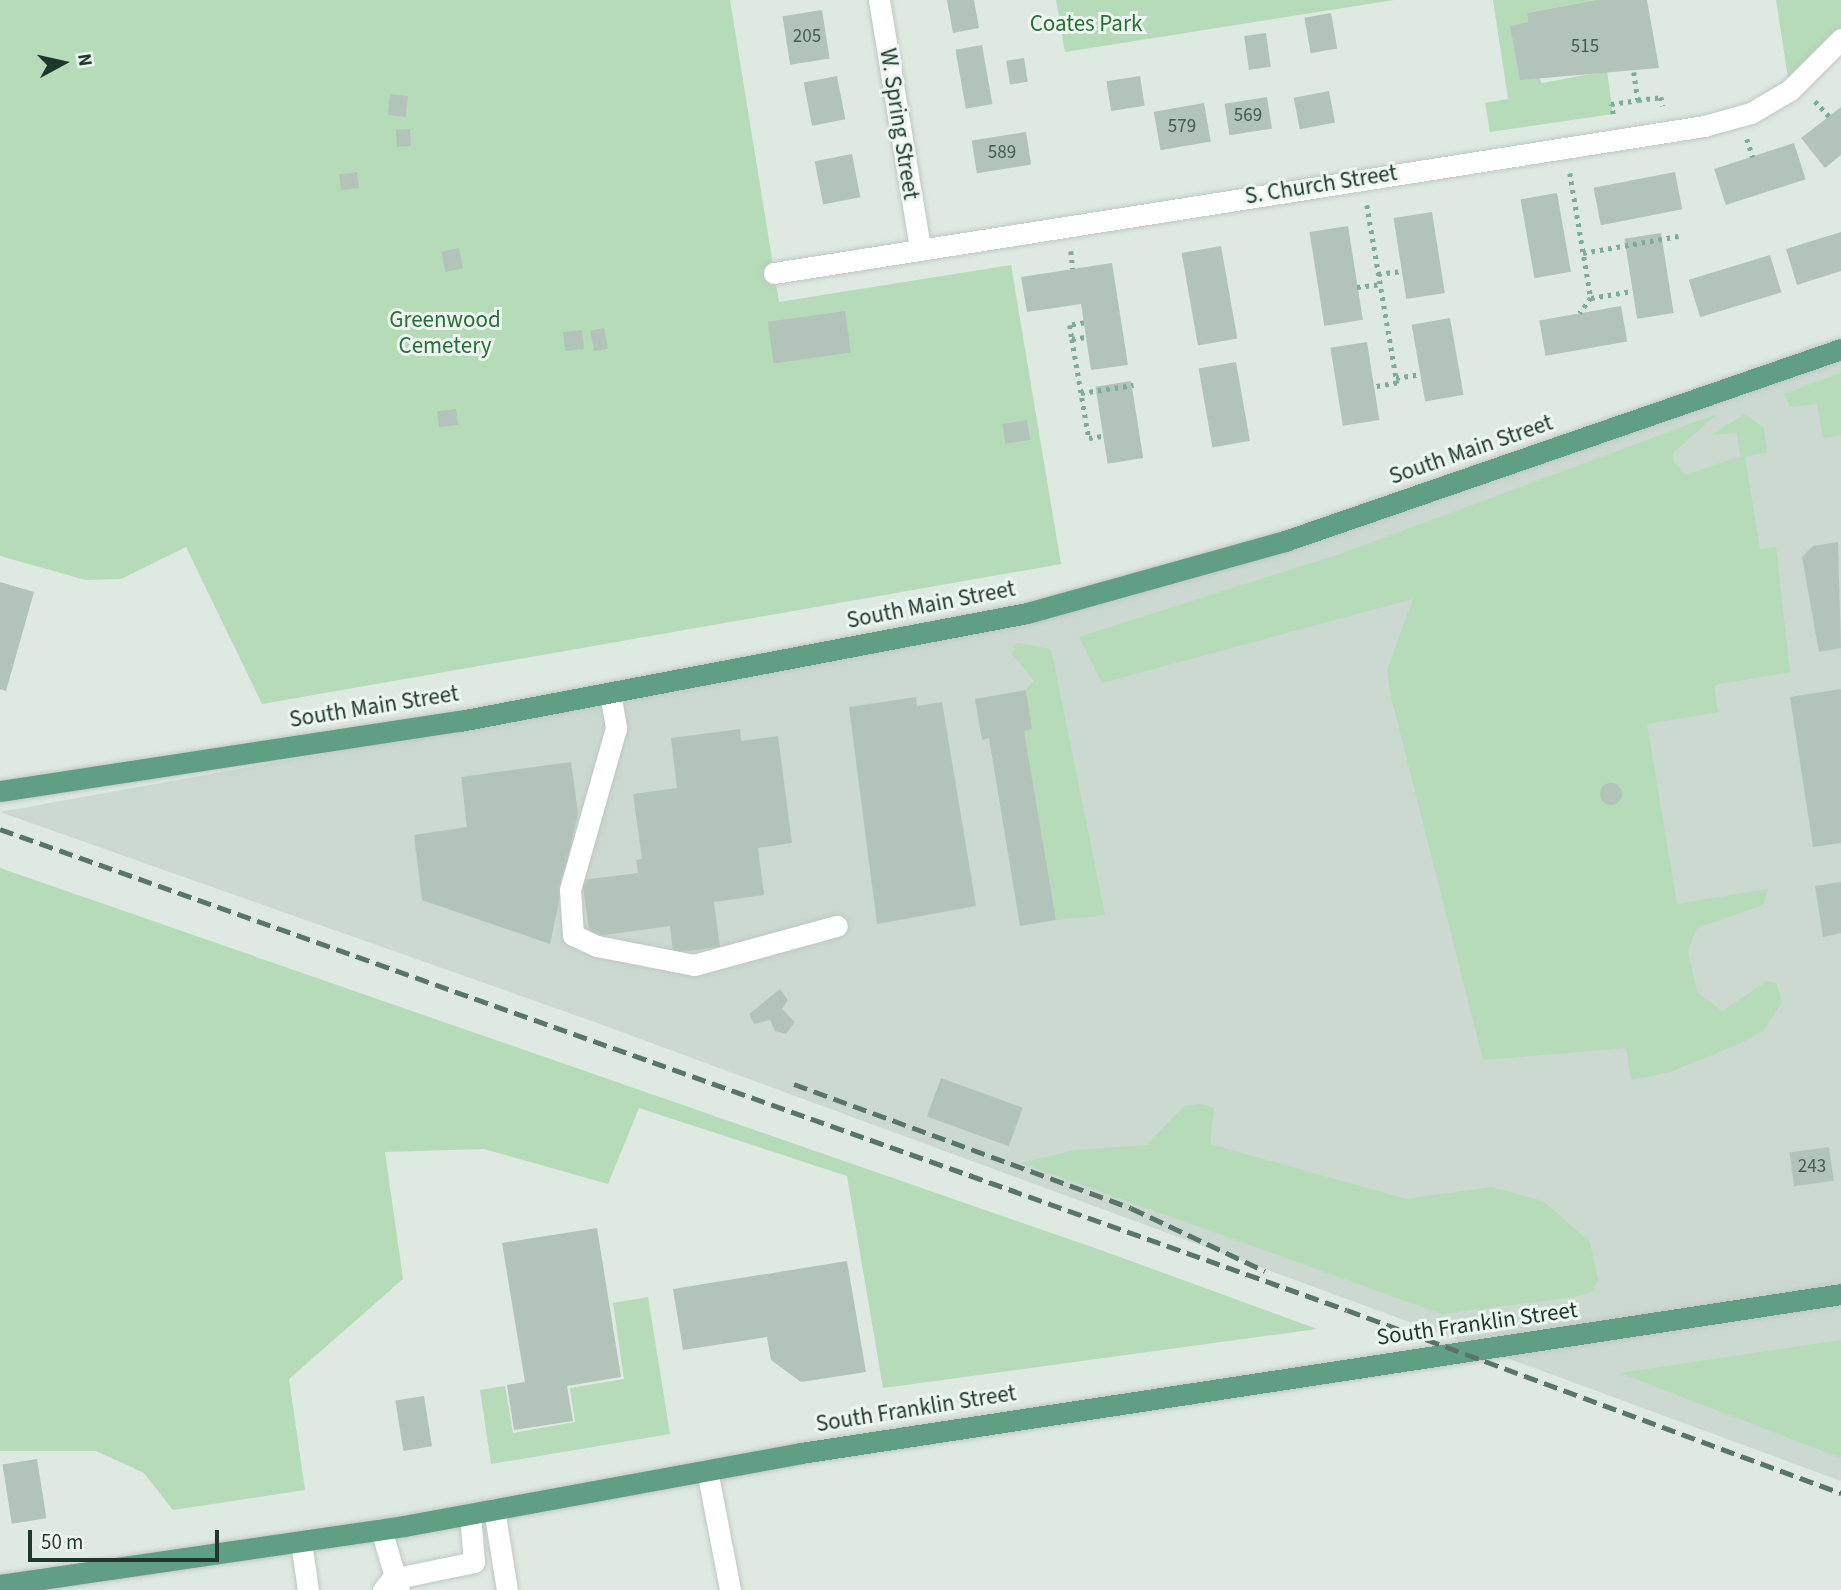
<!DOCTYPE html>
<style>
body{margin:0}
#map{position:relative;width:1841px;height:1590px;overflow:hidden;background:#dde9e1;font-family:"Source Sans 3",sans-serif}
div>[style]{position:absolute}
.built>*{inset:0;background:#cbd9d0}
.green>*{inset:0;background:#b5dbb8}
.building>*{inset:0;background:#b2c4ba;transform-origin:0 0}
.round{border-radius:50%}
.path>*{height:4.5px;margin-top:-2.25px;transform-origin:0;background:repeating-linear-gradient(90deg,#7dad95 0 3.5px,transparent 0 8.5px)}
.roads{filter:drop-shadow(0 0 2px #c0c7c4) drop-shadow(0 0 2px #c0c7c4)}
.minor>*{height:21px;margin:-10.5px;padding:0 10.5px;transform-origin:10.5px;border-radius:10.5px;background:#fff}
.major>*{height:21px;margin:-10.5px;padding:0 10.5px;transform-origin:10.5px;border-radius:10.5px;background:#619f84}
.rail>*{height:5px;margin-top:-2.5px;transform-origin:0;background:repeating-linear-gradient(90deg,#597568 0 14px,transparent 0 21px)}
span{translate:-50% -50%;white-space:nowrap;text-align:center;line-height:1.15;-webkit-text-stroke:6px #edf6f0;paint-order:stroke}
.number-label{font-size:19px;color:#445b50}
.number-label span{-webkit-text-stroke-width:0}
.park-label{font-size:23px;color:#296f37}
.street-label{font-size:23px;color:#1f382d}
.north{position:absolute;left:28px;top:28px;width:70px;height:70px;-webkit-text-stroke:5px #edf6f0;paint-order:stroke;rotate:82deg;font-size:19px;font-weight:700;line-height:28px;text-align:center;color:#1f382d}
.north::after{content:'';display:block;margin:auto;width:24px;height:32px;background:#1f382d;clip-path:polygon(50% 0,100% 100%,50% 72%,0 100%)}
.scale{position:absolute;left:28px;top:1530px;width:191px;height:32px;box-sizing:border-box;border:4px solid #1f382d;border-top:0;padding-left:9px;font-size:21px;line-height:24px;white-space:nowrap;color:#1f382d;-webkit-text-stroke:5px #edf6f0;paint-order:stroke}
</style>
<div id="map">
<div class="built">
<div style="clip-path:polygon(1841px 358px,1841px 1481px,589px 1020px,0 812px,830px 662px,1096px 606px,1241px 565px)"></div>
</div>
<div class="green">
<div style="clip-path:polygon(0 0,730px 0,779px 302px,1011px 265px,1061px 564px,262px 704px,186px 547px,121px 579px,86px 580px,0 556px)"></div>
<div style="clip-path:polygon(1056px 0,1394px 0,1065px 52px)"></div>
<div style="clip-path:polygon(1493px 0,1596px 0,1527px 13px,1528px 22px,1511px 26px,1542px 83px,1607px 71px,1613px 114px,1490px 132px,1485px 103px,1508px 99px)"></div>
<div style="clip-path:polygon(1776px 0,1841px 0,1841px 39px,1790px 90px)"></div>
<div style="clip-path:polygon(1841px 373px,1841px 435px,1823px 438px,1817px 404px,1790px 407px,1784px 394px)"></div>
<div style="clip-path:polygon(1717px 414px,1674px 452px,1673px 461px,1686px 475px,1740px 456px,1737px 433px,1711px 435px,1745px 414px,1764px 428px,1767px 452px,1745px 457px,1760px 549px,1776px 547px,1790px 672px,1714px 685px,1718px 712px,1647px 724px,1677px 904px,1768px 889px,1763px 905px,1697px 928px,1688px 951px,1697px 992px,1722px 1011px,1767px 981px,1777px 984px,1782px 1002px,1763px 1031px,1739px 1044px,1670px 1072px,1631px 1080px,1626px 1048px,1483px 1060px,1390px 693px,1387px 670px,1413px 599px,1102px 683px,1079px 637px,1343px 553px)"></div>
<div style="clip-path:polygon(1017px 643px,1051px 649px,1105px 915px,1056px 920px,1024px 731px,1032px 729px,1026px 690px,1034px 681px,1012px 654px)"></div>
<div style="clip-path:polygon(0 868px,1109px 1253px,1317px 1329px,883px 1388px,847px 1176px,639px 1108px,608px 1184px,484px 1149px,385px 1152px,403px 1279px,289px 1379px,305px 1490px,173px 1510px,144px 1473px,96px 1451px,0 1451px)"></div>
<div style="clip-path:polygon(1201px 1104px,1214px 1108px,1210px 1144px,1406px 1199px,1491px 1187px,1543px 1201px,1590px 1242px,1598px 1280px,1591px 1292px,1575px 1297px,1442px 1314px,1021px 1163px,1075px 1150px,1147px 1145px,1184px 1106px)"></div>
<div style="clip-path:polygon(648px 1297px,670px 1434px,491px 1464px,480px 1390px,505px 1386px,513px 1433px,575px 1422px,570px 1388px,624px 1379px,613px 1303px)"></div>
<div style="clip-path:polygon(1841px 1340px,1841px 1458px,1620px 1373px)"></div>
</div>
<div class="building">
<div style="clip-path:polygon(947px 0,974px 0,979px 28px,953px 33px)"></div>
<div style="clip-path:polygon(1647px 0,1659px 68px,1520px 80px,1510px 26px,1528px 22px,1527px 13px,1596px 0)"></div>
<div style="left:822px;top:10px;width:49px;height:40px;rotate:81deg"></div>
<div style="left:1331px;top:13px;width:36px;height:27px;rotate:80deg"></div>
<div style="left:1266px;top:33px;width:34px;height:22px;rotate:82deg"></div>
<div style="left:982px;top:45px;width:60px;height:27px;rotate:80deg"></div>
<div style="left:1024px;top:58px;width:24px;height:18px;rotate:81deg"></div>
<div style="left:837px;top:76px;width:44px;height:34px;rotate:79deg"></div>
<div style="left:1140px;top:76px;width:30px;height:34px;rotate:81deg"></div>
<div style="left:1329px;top:91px;width:32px;height:36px;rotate:79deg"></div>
<div style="left:390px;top:94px;width:18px;height:21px;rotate:6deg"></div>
<div style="left:1267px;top:97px;width:32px;height:43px;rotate:81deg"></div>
<div style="left:1204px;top:103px;width:39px;height:51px;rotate:80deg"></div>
<div style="clip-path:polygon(1841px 107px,1841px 155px,1825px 168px,1801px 138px)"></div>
<div style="left:410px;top:129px;width:17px;height:14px;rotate:87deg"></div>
<div style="left:1026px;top:132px;width:33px;height:55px;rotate:81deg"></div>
<div style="left:1794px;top:143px;width:38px;height:84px;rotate:72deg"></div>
<div style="left:852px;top:154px;width:44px;height:38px;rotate:79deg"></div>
<div style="left:357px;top:172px;width:16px;height:18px;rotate:83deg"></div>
<div style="left:1675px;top:172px;width:38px;height:83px;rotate:79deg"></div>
<div style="left:1557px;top:193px;width:80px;height:37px;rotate:80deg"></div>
<div style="left:1432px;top:212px;width:82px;height:39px;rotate:81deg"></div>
<div style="left:1348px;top:226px;width:95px;height:39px;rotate:81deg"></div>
<div style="clip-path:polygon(1841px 232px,1841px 271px,1797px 285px,1786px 249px)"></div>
<div style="left:1661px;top:233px;width:81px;height:37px;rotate:81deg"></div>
<div style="left:1221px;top:246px;width:94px;height:40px;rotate:80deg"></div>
<div style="left:459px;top:248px;width:21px;height:18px;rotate:79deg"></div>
<div style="left:1770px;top:255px;width:39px;height:85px;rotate:73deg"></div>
<div style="clip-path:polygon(1112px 263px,1128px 365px,1091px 370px,1081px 304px,1027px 312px,1021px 277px)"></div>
<div style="left:1621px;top:306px;width:36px;height:83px;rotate:80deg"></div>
<div style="left:845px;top:311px;width:42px;height:78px;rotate:82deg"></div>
<div style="left:1450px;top:318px;width:78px;height:39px;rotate:80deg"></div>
<div style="left:604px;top:328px;width:21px;height:14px;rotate:79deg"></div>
<div style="left:582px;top:330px;width:19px;height:19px;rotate:84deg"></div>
<div style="left:1367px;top:342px;width:79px;height:37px;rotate:81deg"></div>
<div style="left:1236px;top:362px;width:80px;height:38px;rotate:80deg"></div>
<div style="left:1131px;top:381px;width:78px;height:36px;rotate:81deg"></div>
<div style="left:456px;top:409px;width:16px;height:19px;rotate:83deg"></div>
<div style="left:1027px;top:420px;width:20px;height:25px;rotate:81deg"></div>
<div style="clip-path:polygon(1838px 542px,1841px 648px,1819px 652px,1802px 557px,1813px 546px)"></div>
<div style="clip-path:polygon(0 582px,34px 592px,6px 691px,0 689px)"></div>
<div style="clip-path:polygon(1841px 689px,1841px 843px,1813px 847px,1790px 697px)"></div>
<div style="clip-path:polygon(1026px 690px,1032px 729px,1024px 731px,1056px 920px,1020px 926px,989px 738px,982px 740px,975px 699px)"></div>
<div style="clip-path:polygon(916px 697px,917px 706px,942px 702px,976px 906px,877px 924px,849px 707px)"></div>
<div style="clip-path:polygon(740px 729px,741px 741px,778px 736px,792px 843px,758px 848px,764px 895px,714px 902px,720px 947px,673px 953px,670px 926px,590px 937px,582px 880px,638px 873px,636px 860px,642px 859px,633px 794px,677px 788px,671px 738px)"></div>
<div style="clip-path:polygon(571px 762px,578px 813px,550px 944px,422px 900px,414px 835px,467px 827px,461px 777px)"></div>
<div class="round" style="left:1600px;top:783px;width:22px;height:22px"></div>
<div style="clip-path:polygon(1841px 882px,1841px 933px,1823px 937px,1815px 886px)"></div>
<div style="clip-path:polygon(780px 989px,788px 1000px,782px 1009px,795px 1022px,786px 1034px,775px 1031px,770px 1020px,754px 1024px,749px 1014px)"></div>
<div style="left:941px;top:1078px;width:87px;height:41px;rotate:20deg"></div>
<div style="left:1829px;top:1147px;width:34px;height:40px;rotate:82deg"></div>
<div style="clip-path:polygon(597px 1228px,621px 1377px,567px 1386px,573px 1421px,514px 1430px,507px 1385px,525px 1382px,502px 1243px)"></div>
<div style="clip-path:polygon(847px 1261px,866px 1372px,801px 1382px,771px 1360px,767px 1337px,683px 1350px,673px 1289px)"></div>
<div style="left:424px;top:1396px;width:51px;height:29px;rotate:81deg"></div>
<div style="left:37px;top:1459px;width:60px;height:35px;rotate:81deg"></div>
</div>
<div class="path">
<div style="left:1634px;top:72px;width:28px;rotate:82deg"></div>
<div style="left:1815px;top:101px;width:21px;rotate:47deg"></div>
<div style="left:1613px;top:114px;width:10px;rotate:-101deg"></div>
<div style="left:1611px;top:104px;width:27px;rotate:-8deg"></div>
<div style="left:1638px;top:100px;width:23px;rotate:-7deg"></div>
<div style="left:1661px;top:97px;width:9px;rotate:77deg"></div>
<div style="left:1747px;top:139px;width:19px;rotate:72deg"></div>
<div style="left:1570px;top:173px;width:127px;rotate:80.5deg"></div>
<div style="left:1591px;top:298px;width:19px;rotate:126deg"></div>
<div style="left:1367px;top:205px;width:181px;rotate:80.4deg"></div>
<div style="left:1397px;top:383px;width:23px;rotate:170deg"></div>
<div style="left:1071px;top:251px;width:18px;rotate:84deg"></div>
<div style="left:1583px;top:253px;width:97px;rotate:-10.1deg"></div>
<div style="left:1378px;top:274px;width:24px;rotate:-7deg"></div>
<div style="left:1357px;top:287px;width:23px;rotate:-7deg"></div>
<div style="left:1591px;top:298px;width:42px;rotate:-9.7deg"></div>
<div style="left:1084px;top:323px;width:14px;rotate:172deg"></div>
<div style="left:1070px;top:325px;width:14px;rotate:82deg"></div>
<div style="left:1072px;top:339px;width:100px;rotate:80.3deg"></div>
<div style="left:1089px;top:438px;width:13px;rotate:-9deg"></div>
<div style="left:1072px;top:339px;width:14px;rotate:-8deg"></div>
<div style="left:1396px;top:378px;width:24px;rotate:-9deg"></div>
<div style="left:1081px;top:393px;width:53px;rotate:-8.7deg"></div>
</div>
<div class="roads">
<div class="minor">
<div style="left:879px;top:0;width:251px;rotate:80.6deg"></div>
<div style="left:774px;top:273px;width:942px;rotate:-8.98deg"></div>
<div style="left:1704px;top:126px;width:49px;rotate:-15.5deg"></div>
<div style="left:1751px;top:113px;width:45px;rotate:-30.5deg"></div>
<div style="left:1790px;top:90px;width:72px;rotate:-45deg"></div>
<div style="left:610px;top:693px;width:36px;rotate:80deg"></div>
<div style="left:616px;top:728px;width:168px;rotate:105.9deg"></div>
<div style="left:570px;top:890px;width:45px;rotate:86.2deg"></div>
<div style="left:573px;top:935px;width:26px;rotate:25deg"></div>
<div style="left:597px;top:946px;width:99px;rotate:11.1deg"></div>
<div style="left:694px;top:965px;width:148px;rotate:-15.3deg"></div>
<div style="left:707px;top:1470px;width:122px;rotate:79.1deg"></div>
<div style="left:494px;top:1509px;width:82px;rotate:80.9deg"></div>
<div style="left:381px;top:1529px;width:64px;rotate:73.6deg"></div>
<div style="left:301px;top:1542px;width:49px;rotate:81.7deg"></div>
<div style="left:383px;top:1590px;width:14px;rotate:-51deg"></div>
<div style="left:392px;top:1579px;width:84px;rotate:-11.7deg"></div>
<div style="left:474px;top:1562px;width:48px;rotate:-94.8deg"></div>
</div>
<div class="major">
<div style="left:0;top:791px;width:465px;rotate:-8.7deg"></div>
<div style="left:460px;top:721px;width:577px;rotate:-10.78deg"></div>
<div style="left:1027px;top:613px;width:268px;rotate:-15.6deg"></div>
<div style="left:1285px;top:541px;width:588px;rotate:-19.05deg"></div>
<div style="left:0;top:1585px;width:408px;rotate:-8.3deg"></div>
<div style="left:404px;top:1526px;width:404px;rotate:-10.4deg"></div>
<div style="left:801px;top:1453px;width:1052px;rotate:-8.69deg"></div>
</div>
</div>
<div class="rail">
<div style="left:0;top:829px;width:1430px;rotate:19.65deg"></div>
<div style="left:1347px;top:1310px;width:527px;rotate:20.33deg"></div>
<div style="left:794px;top:1084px;width:359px;rotate:20.2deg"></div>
<div style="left:1131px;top:1208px;width:148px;rotate:25.2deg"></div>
</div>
<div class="number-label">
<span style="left:807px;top:37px">205</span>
<span style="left:1585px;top:47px">515</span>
<span style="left:1248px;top:116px">569</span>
<span style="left:1182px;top:127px">579</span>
<span style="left:1002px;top:153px">589</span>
<span style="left:1812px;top:1167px">243</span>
</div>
<div class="park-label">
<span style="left:1086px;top:24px">Coates Park</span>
<span style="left:445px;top:333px">Greenwood<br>Cemetery</span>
</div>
<div class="street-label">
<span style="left:899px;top:124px;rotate:81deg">W. Spring Street</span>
<span style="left:1321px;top:185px;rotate:-9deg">S. Church Street</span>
<span style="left:1471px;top:450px;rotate:-19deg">South Main Street</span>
<span style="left:931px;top:605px;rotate:-11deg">South Main Street</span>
<span style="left:374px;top:707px;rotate:-9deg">South Main Street</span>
<span style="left:1477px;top:1324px;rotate:-8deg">South Franklin Street</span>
<span style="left:916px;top:1409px;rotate:-9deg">South Franklin Street</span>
</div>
<div class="north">N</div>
<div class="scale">50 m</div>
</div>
